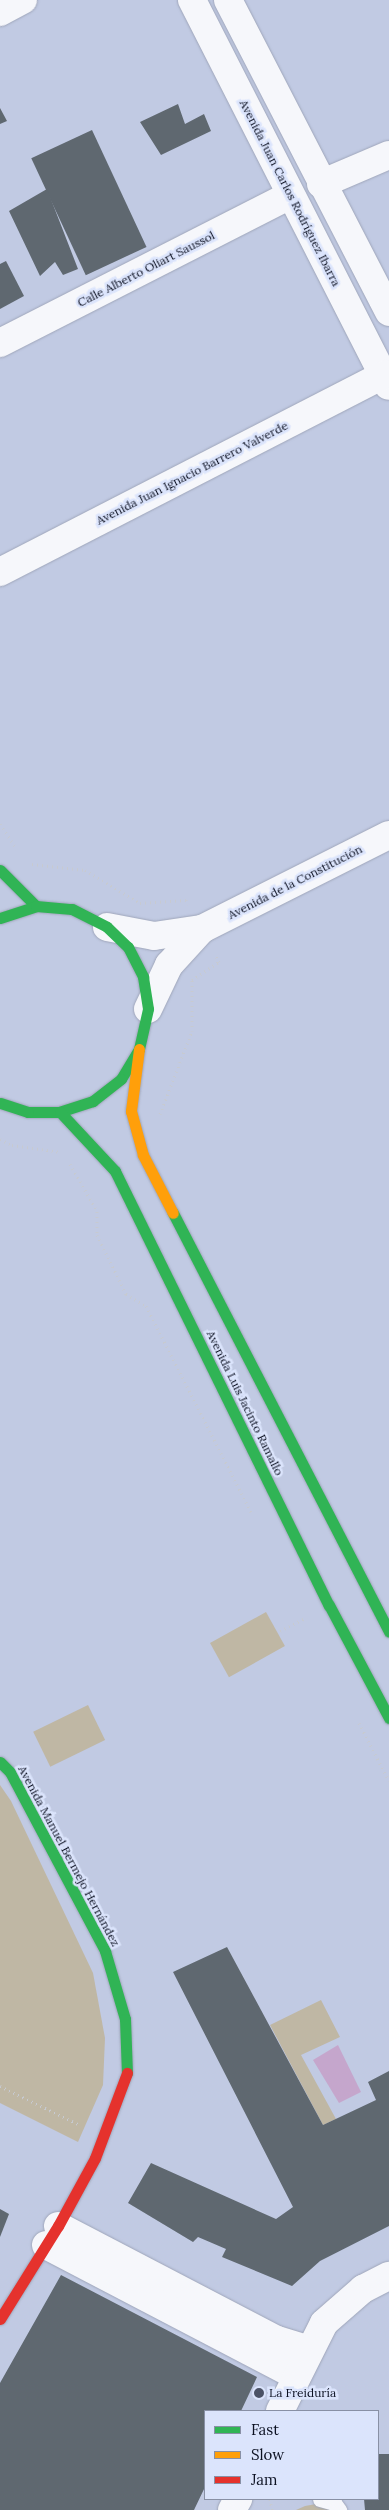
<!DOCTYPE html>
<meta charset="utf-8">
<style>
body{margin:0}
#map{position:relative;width:389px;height:2510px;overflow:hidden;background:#c1cae3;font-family:Lora,serif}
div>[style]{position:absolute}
.green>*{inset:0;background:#bfb7a4;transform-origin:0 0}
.water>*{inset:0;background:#c5a6cc}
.building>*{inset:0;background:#5f6870;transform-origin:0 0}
.path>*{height:3px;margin-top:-1.5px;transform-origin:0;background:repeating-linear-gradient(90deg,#c7cad1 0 1px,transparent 0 5px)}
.roads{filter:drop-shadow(0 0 1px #9fa6ba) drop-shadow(0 0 1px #9fa6ba)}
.lane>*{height:15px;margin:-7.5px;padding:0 7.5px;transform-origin:7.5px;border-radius:7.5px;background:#f6f7fb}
.street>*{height:28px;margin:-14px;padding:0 14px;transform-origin:14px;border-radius:14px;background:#f6f7fb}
.fast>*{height:11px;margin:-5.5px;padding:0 5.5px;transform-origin:5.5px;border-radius:5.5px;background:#30b455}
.slow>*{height:11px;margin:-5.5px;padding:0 5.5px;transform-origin:5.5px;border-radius:5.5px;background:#ff9f0a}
.jam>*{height:11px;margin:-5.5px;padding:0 5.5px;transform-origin:5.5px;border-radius:5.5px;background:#e5322d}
.dots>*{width:14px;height:14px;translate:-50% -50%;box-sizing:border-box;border:2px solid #dbe4fc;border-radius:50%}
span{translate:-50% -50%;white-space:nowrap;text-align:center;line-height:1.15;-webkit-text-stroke:5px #dbe4fc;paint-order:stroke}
.street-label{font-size:12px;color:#0c1122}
.poi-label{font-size:12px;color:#0c1122}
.left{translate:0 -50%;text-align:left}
.legend{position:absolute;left:204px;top:2410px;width:175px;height:90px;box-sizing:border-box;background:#dbe4fc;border:1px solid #8890a5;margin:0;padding:6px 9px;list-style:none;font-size:15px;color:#0c1122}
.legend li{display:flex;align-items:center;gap:10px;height:25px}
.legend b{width:25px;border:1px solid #8890a5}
</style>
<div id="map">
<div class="green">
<div style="left:266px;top:1612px;width:39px;height:64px;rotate:61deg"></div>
<div style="left:88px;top:1705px;width:39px;height:61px;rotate:64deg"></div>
<div style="clip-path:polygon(0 1785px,11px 1801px,93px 1973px,105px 2038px,103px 2085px,78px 2142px,0 2103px)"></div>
<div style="clip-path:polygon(321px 2000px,340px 2037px,301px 2055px,336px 2119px,323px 2125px,270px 2025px)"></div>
<div style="clip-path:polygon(316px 2504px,329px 2510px,296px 2510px,305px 2506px)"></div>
</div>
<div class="water">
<div style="clip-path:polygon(338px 2045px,361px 2092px,339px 2103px,313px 2060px)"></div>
</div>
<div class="building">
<div style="clip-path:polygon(178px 104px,185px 124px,204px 114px,211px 131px,161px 155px,140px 122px)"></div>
<div style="clip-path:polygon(0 108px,7px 121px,0 124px)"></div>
<div style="left:92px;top:130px;width:129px;height:67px;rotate:65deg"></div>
<div style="clip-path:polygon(47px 189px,78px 269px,63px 275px,55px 262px,40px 276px,9px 211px)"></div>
<div style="clip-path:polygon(6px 261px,24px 296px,0 309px,0 264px)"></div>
<div style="clip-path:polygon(227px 1947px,323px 2125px,376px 2100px,368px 2082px,389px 2071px,389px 2226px,320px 2261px,292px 2286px,222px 2257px,226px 2249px,198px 2237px,193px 2242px,128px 2203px,151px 2163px,276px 2219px,293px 2207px,173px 1972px)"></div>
<div style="clip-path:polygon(0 2209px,9px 2214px,0 2237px)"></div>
<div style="clip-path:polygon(61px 2275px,257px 2377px,241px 2411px,205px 2411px,205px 2487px,194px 2510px,0 2510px,0 2383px)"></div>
<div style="clip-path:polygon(378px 2454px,389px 2454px,389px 2510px,365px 2510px,364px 2499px,378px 2499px)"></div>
</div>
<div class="path">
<div style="left:0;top:824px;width:30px;rotate:56deg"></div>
<div style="left:32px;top:864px;width:53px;rotate:6.5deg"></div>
<div style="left:85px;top:870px;width:64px;rotate:31deg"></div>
<div style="left:140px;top:903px;width:46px;rotate:-3.7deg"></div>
<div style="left:186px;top:900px;width:5px;rotate:68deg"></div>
<div style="left:160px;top:1114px;width:89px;rotate:-68.9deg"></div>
<div style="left:192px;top:1031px;width:51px;rotate:-90deg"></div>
<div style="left:192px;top:980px;width:32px;rotate:-34deg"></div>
<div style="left:219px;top:962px;width:9px;rotate:-117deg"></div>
<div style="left:0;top:1139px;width:13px;rotate:27deg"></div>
<div style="left:12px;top:1145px;width:49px;rotate:8.3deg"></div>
<div style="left:70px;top:1164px;width:54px;rotate:60.1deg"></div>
<div style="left:97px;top:1211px;width:24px;rotate:90deg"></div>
<div style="left:97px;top:1235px;width:66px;rotate:63.8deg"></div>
<div style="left:126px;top:1294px;width:23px;rotate:31deg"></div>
<div style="left:146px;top:1306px;width:231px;rotate:63deg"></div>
<div style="left:280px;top:1631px;width:30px;rotate:-27deg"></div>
<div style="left:359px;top:1723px;width:65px;rotate:62.7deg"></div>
<div style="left:0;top:2086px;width:89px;rotate:26deg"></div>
<div style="left:270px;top:2499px;width:11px;rotate:80deg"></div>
</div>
<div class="roads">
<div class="lane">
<div style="left:320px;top:2499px;width:15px;rotate:16deg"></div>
<div style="left:334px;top:2503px;width:9px;rotate:54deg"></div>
</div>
<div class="street">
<div style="left:192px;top:0;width:433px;rotate:63deg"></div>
<div style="left:228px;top:0;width:351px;rotate:62.7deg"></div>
<div style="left:0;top:12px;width:26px;rotate:-28deg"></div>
<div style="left:321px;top:184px;width:74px;rotate:-23.1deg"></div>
<div style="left:0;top:343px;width:326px;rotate:-27deg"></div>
<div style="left:0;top:572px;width:432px;rotate:-27.2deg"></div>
<div style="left:107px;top:927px;width:48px;rotate:10.8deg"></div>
<div style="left:154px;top:936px;width:49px;rotate:-8.3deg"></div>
<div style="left:202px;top:929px;width:209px;rotate:-26.7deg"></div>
<div style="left:148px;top:1009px;width:49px;rotate:-64.5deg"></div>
<div style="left:169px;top:965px;width:49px;rotate:-47.5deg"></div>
<div style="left:58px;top:2226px;width:247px;rotate:27.5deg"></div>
<div style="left:277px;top:2340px;width:34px;rotate:17deg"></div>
<div style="left:46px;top:2245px;width:283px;rotate:27.6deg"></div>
<div style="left:280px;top:2411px;width:98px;rotate:-63.4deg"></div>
<div style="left:324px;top:2323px;width:52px;rotate:-41.1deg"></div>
<div style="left:363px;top:2289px;width:29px;rotate:-27deg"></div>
<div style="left:232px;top:2510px;width:13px;rotate:-61deg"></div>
</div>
<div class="fast">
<div style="left:0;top:870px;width:51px;rotate:45deg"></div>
<div style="left:0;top:918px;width:38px;rotate:-18deg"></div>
<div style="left:36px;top:906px;width:36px;rotate:5deg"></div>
<div style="left:72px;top:909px;width:39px;rotate:27deg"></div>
<div style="left:107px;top:927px;width:29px;rotate:44deg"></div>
<div style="left:128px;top:947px;width:34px;rotate:63deg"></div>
<div style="left:143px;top:977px;width:32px;rotate:81deg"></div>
<div style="left:148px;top:1009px;width:41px;rotate:102.7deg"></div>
<div style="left:139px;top:1049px;width:35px;rotate:121deg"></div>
<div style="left:121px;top:1079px;width:36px;rotate:142deg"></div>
<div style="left:93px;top:1101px;width:35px;rotate:162deg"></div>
<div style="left:60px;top:1112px;width:32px;rotate:180deg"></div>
<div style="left:28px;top:1112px;width:29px;rotate:-162deg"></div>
<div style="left:60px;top:1112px;width:81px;rotate:47deg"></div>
<div style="left:115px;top:1171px;width:484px;rotate:63.8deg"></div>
<div style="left:329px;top:1605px;width:128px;rotate:62deg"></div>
<div style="left:173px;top:1213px;width:471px;rotate:62.7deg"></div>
<div style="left:0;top:1762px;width:14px;rotate:45deg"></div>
<div style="left:10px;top:1772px;width:203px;rotate:62deg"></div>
<div style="left:105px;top:1951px;width:71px;rotate:73.6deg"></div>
<div style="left:125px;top:2019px;width:54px;rotate:87.9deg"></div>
</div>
<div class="slow">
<div style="left:139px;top:1049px;width:63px;rotate:97.4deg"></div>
<div style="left:131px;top:1111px;width:46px;rotate:74.7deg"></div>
<div style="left:143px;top:1155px;width:65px;rotate:62.7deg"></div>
</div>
<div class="jam">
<div style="left:0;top:2319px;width:110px;rotate:-58.1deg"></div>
<div style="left:58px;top:2226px;width:77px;rotate:-61.4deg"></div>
<div style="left:95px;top:2158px;width:91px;rotate:-69.4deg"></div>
</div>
</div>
<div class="dots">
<div style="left:259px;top:2393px;background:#4b5266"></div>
</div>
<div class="street-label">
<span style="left:290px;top:193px;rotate:63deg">Avenida Juan Carlos Rodríguez Ibarra</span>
<span style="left:146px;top:269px;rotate:-27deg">Calle Alberto Oliart Saussol</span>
<span style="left:192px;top:473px;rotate:-27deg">Avenida Juan Ignacio Barrero Valverde</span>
<span style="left:295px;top:882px;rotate:-27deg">Avenida de la Constitución</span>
<span style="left:245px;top:1403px;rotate:64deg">Avenida Luis Jacinto Ramallo</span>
<span style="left:69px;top:1856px;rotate:62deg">Avenida Manuel Bermejo Hernández</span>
</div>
<div class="poi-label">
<span class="left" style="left:269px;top:2393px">La Freiduría</span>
</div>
<ul class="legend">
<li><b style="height:6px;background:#30b455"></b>Fast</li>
<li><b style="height:6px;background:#ff9f0a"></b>Slow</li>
<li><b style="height:6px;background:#e5322d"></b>Jam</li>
</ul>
</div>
